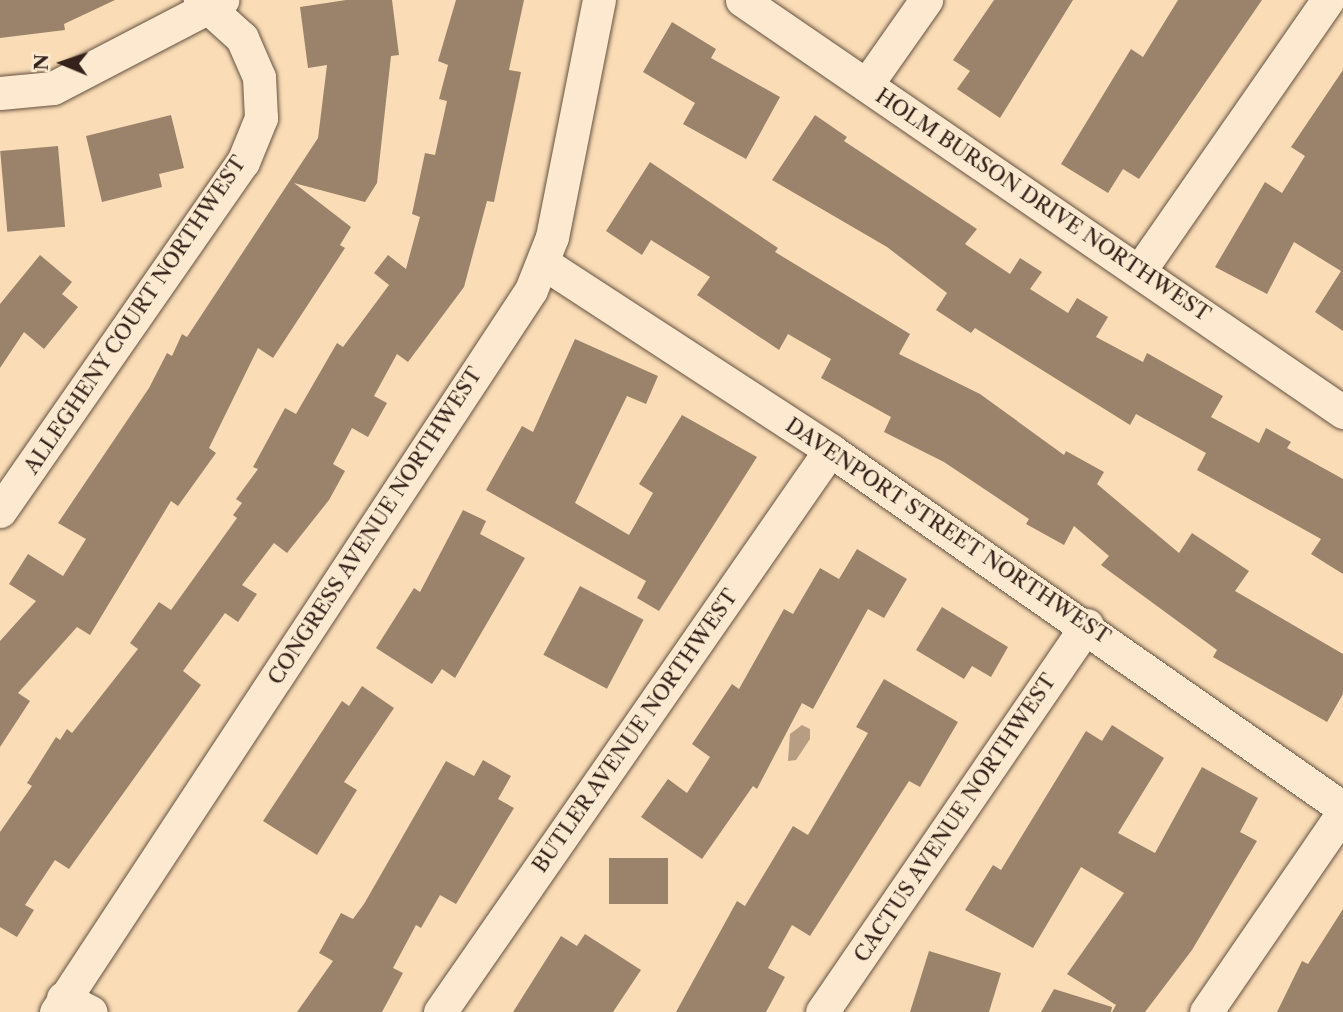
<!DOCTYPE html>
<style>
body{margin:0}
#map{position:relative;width:1343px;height:1012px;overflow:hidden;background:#faddb6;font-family:"Libre Caslon Text",serif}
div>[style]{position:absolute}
.water>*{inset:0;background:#b79d81}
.building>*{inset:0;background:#9b836b;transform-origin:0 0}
.roads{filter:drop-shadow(0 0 2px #665141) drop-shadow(0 0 2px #665141)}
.minor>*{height:33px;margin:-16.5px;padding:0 16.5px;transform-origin:16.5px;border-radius:16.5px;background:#fce9d0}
span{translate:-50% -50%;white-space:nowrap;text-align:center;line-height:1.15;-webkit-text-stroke:5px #fce9d0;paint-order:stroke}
.street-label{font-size:21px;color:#34221a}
.north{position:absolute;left:28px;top:28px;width:70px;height:70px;-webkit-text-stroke:5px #fce9d0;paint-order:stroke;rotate:272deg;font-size:19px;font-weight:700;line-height:28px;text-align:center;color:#34221a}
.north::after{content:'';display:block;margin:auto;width:24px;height:32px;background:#34221a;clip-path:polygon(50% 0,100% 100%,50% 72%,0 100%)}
</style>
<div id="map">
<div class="water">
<div style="clip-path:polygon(802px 725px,810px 729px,810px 739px,796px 760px,788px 761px,790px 734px)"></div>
</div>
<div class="building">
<div style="clip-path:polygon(0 0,115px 0,64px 24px,65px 30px,0 38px)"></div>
<div style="clip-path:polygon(346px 0,392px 0,399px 55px,391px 56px,377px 183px,365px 202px,294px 183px,351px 227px,340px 245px,345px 248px,273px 358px,258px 348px,209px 448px,216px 453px,178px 506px,171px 501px,90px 635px,77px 627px,18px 693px,30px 701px,0 747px,0 641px,36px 601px,9px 584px,28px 554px,63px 576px,86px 539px,58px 523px,149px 388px,167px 353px,172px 356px,182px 334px,187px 337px,318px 138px,327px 65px,308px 68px,300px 7px)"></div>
<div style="clip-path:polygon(456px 0,524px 0,509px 70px,521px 72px,494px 202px,487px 201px,464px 287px,408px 362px,397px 354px,374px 396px,387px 403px,368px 437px,352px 428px,333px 464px,345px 471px,329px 500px,287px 553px,274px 543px,242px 585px,257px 594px,238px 622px,225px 613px,183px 671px,201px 685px,69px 869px,55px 860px,25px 905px,34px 910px,17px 937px,0 927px,0 832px,32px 786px,27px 783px,56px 737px,60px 740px,67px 729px,72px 733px,138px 649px,130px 643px,159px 602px,171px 610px,237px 518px,233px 515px,242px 503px,236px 499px,258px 469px,253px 467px,285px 408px,296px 414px,337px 343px,343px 347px,389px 285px,374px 273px,388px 255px,406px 269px,420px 217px,412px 214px,425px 153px,435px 155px,447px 101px,439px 99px,448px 65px,438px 61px)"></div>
<div style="clip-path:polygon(994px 0,1073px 0,1000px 118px,957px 89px,970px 71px,953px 60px)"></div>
<div style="clip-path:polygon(1178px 0,1262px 0,1139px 179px,1123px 169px,1108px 193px,1061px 164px,1131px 49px,1143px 57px)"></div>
<div style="clip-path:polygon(672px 22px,716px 49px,711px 58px,780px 97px,746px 159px,683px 124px,695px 103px,643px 72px)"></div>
<div style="clip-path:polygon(1343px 70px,1343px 331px,1315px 312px,1341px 271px,1294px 242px,1267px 294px,1215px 267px,1265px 182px,1282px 193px,1305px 156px,1291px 147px)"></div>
<div style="clip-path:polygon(171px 115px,184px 168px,159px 174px,162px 187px,102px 202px,86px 136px)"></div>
<div style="clip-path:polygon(815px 115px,847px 137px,844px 141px,977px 229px,965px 244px,1010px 274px,1020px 258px,1042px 272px,1030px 289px,1068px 313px,1077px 298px,1108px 317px,1096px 337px,1143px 362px,1147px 353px,1223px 396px,1211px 417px,1259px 443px,1266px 428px,1291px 442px,1287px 448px,1343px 479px,1343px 574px,1311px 554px,1321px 539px,1197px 470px,1206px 453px,1136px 414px,1130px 425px,975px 328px,971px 333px,936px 310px,947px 293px,887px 247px,772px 180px)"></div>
<div style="left:58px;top:146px;width:81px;height:58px;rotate:85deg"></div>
<div style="clip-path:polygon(650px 162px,778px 248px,775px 252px,910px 334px,899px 354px,980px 394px,1064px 455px,1066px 451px,1104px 472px,1097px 484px,1179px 553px,1192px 533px,1249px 571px,1235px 591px,1343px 654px,1343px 694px,1327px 722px,1213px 657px,1217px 650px,1101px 565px,1109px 556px,1074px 526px,1064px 545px,1026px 524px,1029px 519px,944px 462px,884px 432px,891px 417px,821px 378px,831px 359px,788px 334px,779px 350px,697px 295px,710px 277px,651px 240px,642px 255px,606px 231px)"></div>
<div style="clip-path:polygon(40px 255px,72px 282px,62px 294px,78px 307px,44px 349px,24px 332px,0 368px,0 304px)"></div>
<div style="clip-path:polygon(575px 339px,658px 376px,646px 404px,627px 396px,575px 503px,629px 535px,653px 493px,639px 484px,682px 415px,757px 457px,659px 611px,637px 598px,646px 581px,486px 490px,522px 426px,533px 432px)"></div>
<div style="clip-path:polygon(463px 510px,486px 521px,480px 534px,525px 558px,455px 678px,442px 669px,432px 684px,376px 648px,414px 588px,420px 592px)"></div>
<div style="clip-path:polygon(857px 549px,907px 579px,884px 618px,868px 609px,813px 709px,802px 703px,757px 789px,753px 786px,702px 859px,641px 817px,668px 779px,687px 793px,710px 757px,692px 744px,732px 684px,739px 689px,784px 609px,793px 614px,820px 568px,839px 579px)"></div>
<div style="left:580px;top:586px;width:72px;height:78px;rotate:28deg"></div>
<div style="clip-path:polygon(942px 607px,1008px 647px,991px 677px,972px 666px,964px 679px,916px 650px)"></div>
<div style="clip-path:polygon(884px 679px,958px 722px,920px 787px,909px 781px,810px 936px,792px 925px,768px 968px,785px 977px,766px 1012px,676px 1012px,737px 901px,745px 906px,793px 826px,808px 835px,868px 733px,856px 727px)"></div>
<div style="clip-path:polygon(362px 686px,394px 708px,344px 782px,357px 790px,317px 855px,263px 821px,342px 701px,349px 706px)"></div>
<div style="clip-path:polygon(1112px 725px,1164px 758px,1118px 833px,1155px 853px,1202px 767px,1258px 798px,1240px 832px,1257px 841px,1192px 950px,1145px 1012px,1112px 1012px,1116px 1005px,1067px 974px,1124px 893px,1081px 867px,1033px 948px,965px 910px,993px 865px,1001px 870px,1086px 731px,1102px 741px)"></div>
<div style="clip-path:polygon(483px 760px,511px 776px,498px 799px,514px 808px,456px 904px,440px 895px,421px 928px,416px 925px,393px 968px,403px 973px,382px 1012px,297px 1012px,333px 961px,319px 953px,341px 913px,353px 919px,364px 904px,446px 761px,474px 776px)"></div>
<div style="left:668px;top:858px;width:46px;height:59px;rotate:90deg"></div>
<div style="clip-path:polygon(1343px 909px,1343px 1012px,1277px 1012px,1302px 961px,1308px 964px)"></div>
<div style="clip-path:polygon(585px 934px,641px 970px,613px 1012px,513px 1012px,561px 936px,577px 946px)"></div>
<div style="clip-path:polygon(929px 951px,1001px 973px,989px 1012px,910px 1012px)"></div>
<div style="clip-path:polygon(1054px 989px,1112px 1007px,1111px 1012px,1041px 1012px)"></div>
</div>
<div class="roads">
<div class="minor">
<div style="left:742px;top:0;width:729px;rotate:34.43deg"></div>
<div style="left:867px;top:84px;width:103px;rotate:-54.9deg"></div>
<div style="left:0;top:93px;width:53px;rotate:-5.4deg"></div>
<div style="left:53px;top:88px;width:191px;rotate:-27.5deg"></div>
<div style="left:545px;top:264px;width:340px;rotate:33.1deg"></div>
<div style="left:830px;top:450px;width:626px;rotate:34.91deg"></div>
<div style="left:1140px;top:270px;width:329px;rotate:-55.2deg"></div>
<div style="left:0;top:511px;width:425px;rotate:-55.2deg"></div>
<div style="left:243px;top:162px;width:48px;rotate:-67.8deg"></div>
<div style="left:261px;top:118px;width:41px;rotate:-92.8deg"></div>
<div style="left:259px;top:77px;width:43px;rotate:-113.6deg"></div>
<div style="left:242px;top:38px;width:57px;rotate:-137.9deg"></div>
<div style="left:63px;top:998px;width:31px;rotate:27deg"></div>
<div style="left:56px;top:1012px;width:864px;rotate:-56.66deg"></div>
<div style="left:531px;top:290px;width:57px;rotate:-68.4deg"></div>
<div style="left:552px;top:237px;width:242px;rotate:-78.8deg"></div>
<div style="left:440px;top:1012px;width:684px;rotate:-55.24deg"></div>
<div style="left:822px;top:1012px;width:469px;rotate:-55.6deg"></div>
<div style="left:1206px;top:1012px;width:242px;rotate:-55.5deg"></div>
</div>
</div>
<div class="street-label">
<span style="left:1043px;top:205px;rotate:34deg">HOLM BURSON DRIVE NORTHWEST</span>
<span style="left:135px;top:315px;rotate:-56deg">ALLEGHENY COURT NORTHWEST</span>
<span style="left:375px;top:526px;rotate:-57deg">CONGRESS AVENUE NORTHWEST</span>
<span style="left:948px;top:531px;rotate:34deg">DAVENPORT STREET NORTHWEST</span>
<span style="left:635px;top:731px;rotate:-55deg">BUTLER AVENUE NORTHWEST</span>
<span style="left:955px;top:818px;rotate:-56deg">CACTUS AVENUE NORTHWEST</span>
</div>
<div class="north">N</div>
</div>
